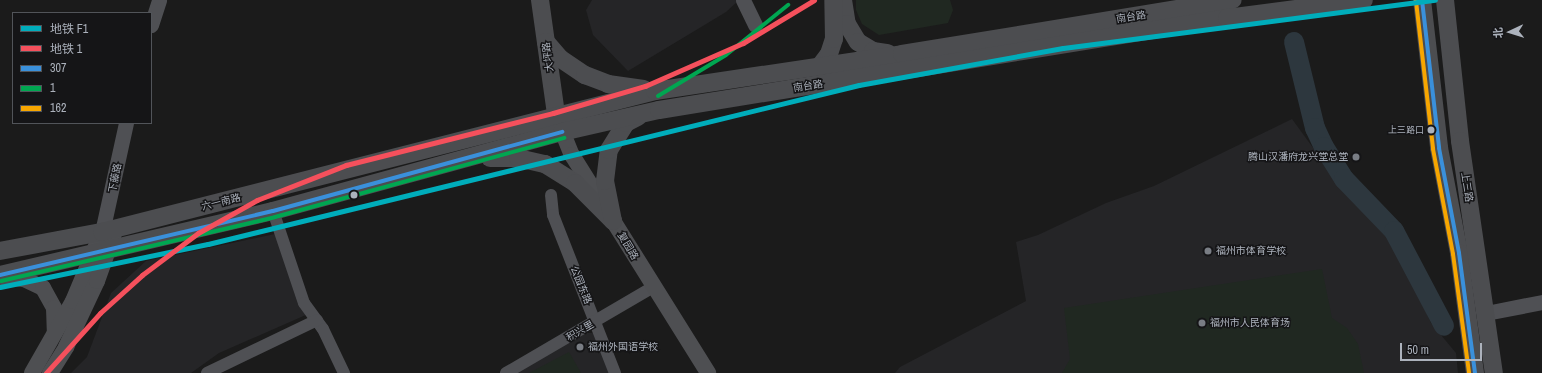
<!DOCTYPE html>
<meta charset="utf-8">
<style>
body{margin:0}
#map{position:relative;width:1542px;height:373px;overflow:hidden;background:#1b1b1b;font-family:"Archivo Narrow","Noto Sans SC",sans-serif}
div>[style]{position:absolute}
.built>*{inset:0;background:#252527}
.green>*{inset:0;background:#202821}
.river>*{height:20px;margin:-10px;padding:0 10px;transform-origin:10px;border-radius:10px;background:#2d373e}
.minor>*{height:12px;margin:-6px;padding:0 6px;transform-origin:6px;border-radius:6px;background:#4f5054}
.tertiary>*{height:15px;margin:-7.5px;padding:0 7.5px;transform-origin:7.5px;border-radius:7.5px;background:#4f5054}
.secondary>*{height:16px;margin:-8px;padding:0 8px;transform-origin:8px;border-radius:8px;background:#4e4f52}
.primary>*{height:18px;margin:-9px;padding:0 9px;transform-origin:9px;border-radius:9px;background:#4c4d50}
.bus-1>*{height:4px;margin:-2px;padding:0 2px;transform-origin:2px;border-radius:2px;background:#3a90db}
.bus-2>*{height:4px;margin:-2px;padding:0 2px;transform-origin:2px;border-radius:2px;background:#00a651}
.bus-3>*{height:4px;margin:-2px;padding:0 2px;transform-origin:2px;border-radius:2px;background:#f7a600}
.metro-1>*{height:5px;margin:-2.5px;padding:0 2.5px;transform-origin:2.5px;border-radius:2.5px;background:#00adbb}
.metro-2>*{height:5px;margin:-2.5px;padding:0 2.5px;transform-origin:2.5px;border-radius:2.5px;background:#f5505c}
.dots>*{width:11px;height:11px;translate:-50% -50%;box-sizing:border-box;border:2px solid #151517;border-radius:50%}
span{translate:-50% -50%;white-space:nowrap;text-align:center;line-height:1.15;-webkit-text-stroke:3px #151517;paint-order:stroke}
.bus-label{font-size:9px;color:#acb2bc}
.right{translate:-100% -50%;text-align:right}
.street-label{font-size:10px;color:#acb2bc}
.poi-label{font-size:10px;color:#acb2bc}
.left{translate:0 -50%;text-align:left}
.legend{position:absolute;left:12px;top:12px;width:140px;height:112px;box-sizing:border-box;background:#151517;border:1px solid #515459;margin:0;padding:5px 7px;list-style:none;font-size:12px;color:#acb2bc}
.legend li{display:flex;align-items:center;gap:8px;height:20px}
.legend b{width:20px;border:1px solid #515459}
.north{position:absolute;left:1490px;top:12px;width:40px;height:40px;-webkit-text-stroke:3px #151517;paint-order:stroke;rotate:266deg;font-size:11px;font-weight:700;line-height:16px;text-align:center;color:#acb2bc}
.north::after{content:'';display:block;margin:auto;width:14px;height:18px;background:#acb2bc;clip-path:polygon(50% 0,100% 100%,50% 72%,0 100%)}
.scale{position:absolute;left:1400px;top:343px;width:82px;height:18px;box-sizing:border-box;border:2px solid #acb2bc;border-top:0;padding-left:5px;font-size:12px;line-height:14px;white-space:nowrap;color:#acb2bc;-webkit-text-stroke:3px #151517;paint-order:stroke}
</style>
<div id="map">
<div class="built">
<div style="clip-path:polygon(592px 0,739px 0,726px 12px,628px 71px,593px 35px,586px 10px)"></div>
<div style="clip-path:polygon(1292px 119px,1338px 182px,1391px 236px,1431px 323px,1456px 353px,1458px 373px,895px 373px,900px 367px,1026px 301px,1016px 242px,1038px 235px,1106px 203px,1154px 186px)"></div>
<div style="clip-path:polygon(275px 234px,308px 314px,219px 353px,191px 373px,71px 373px,87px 357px,111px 293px,146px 261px)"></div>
<div style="clip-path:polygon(585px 333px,595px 333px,611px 373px,512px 373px)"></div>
</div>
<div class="green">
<div style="clip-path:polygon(856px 0,950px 0,953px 10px,948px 23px,879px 35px,862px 24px,856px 10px)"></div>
<div style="clip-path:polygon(1322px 269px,1332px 318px,1347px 328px,1358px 344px,1364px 373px,1062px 373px,1070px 359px,1064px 308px)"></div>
<div style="clip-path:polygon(569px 352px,581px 373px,529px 373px)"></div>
</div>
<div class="river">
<div style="left:1294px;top:42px;width:89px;rotate:76.3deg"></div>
<div style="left:1315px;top:128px;width:21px;rotate:65deg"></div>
<div style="left:1324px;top:147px;width:38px;rotate:58deg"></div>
<div style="left:1344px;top:179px;width:72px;rotate:46.1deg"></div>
<div style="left:1394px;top:231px;width:107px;rotate:62.2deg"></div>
</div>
<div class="minor">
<div style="left:551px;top:195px;width:20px;rotate:84deg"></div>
<div style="left:553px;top:215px;width:170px;rotate:68.6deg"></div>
<div style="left:273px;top:211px;width:97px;rotate:71.4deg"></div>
<div style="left:304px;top:303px;width:32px;rotate:54deg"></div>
<div style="left:323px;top:329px;width:49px;rotate:64.5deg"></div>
<div style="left:207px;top:373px;width:122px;rotate:-25.7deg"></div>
<div style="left:506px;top:373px;width:170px;rotate:-30.3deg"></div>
</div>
<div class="tertiary">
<div style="left:743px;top:0;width:28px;rotate:64deg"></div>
<div style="left:151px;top:25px;width:26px;rotate:-72deg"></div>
<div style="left:102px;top:232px;width:112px;rotate:-77.6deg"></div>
<div style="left:1486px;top:313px;width:57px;rotate:-11.1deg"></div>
</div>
<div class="secondary">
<div style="left:558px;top:121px;width:37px;rotate:68deg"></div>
<div style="left:572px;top:155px;width:257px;rotate:58deg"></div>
<div style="left:2px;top:277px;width:22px;rotate:5deg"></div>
<div style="left:24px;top:279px;width:21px;rotate:25deg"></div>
<div style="left:43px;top:288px;width:23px;rotate:61deg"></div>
<div style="left:54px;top:308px;width:24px;rotate:88deg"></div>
<div style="left:32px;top:373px;width:83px;rotate:-60.3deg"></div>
<div style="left:73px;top:301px;width:75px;rotate:-67.2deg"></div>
<div style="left:50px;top:373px;width:31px;rotate:-58deg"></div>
<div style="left:66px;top:347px;width:73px;rotate:-64.8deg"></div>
<div style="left:97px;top:281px;width:56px;rotate:-70.3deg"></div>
</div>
<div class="primary">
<div style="left:540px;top:0;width:115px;rotate:82deg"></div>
<div style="left:843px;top:0;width:24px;rotate:81deg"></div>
<div style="left:847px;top:24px;width:21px;rotate:59deg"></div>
<div style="left:858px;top:42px;width:17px;rotate:31deg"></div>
<div style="left:873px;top:51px;width:15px;rotate:8deg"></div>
<div style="left:1422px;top:0;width:149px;rotate:83.4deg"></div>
<div style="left:1439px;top:148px;width:107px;rotate:79.2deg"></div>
<div style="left:1459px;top:253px;width:121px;rotate:82.4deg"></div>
<div style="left:1445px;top:0;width:142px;rotate:83.9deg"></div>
<div style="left:1460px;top:141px;width:234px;rotate:81.7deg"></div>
<div style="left:546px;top:42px;width:23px;rotate:49deg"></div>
<div style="left:561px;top:59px;width:29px;rotate:34deg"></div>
<div style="left:585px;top:75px;width:25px;rotate:21deg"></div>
<div style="left:608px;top:84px;width:36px;rotate:8deg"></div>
<div style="left:820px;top:66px;width:15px;rotate:-53deg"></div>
<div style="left:829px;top:54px;width:16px;rotate:-72deg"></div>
<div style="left:834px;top:39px;width:39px;rotate:-91deg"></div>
<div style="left:490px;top:158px;width:28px"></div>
<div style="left:518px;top:158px;width:28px;rotate:13deg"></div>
<div style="left:545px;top:164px;width:36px;rotate:32deg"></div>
<div style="left:575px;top:183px;width:54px;rotate:45deg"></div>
<div style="left:613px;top:221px;width:41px;rotate:-101.3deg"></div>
<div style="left:605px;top:181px;width:31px;rotate:-83deg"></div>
<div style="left:609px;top:150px;width:32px;rotate:-58deg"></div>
<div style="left:626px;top:123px;width:13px;rotate:-27deg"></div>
<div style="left:0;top:251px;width:104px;rotate:-10.6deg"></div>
<div style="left:102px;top:232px;width:571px;rotate:-14.3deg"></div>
<div style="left:655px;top:91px;width:250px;rotate:-8.5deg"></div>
<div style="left:902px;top:54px;width:335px;rotate:-9.3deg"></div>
<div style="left:0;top:275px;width:280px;rotate:-13.2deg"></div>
<div style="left:273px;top:211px;width:300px;rotate:-15.3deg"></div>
<div style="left:562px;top:132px;width:99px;rotate:-12.8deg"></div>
<div style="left:659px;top:110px;width:575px;rotate:-9.2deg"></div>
<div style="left:1227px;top:18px;width:138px;rotate:-7.5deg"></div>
</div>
<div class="bus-1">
<div style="left:1422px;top:0;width:149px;rotate:83.4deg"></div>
<div style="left:1439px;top:148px;width:107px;rotate:79.2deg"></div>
<div style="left:1459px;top:253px;width:121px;rotate:82.4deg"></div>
<div style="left:0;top:275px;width:280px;rotate:-13.2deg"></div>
<div style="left:273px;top:211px;width:300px;rotate:-15.3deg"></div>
</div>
<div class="bus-2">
<div style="left:658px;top:96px;width:79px;rotate:-31.1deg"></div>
<div style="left:726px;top:55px;width:80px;rotate:-38.9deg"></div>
<div style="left:1px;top:281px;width:281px;rotate:-13.1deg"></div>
<div style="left:275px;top:217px;width:300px;rotate:-15.3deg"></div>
</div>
<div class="bus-3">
<div style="left:1416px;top:1px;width:149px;rotate:83.4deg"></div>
<div style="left:1433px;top:149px;width:107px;rotate:79.2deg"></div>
<div style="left:1453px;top:254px;width:120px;rotate:82.3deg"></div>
</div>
<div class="metro-1">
<div style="left:0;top:287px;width:212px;rotate:-11.7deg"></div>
<div style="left:208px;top:244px;width:670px;rotate:-13.73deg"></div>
<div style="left:859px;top:85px;width:207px;rotate:-10.3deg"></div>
<div style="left:1063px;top:48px;width:375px;rotate:-7.4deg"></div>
</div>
<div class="metro-2">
<div style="left:46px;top:373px;width:81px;rotate:-48deg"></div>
<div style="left:100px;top:313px;width:57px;rotate:-42.1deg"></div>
<div style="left:142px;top:275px;width:70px;rotate:-36.9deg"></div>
<div style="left:198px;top:233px;width:68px;rotate:-29.2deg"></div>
<div style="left:257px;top:200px;width:96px;rotate:-21.5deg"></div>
<div style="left:346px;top:165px;width:213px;rotate:-14.1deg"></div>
<div style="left:553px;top:113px;width:96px;rotate:-16.4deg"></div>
<div style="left:645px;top:86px;width:107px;rotate:-23.7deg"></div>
<div style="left:743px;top:43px;width:83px;rotate:-31.2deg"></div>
</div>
<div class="dots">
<div style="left:1431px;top:130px;background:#acb2bc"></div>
<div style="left:1356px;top:157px;background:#797d84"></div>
<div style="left:354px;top:195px;background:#acb2bc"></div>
<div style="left:1208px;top:251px;background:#797d84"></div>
<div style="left:1202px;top:323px;background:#797d84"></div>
<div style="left:580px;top:347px;background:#797d84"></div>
</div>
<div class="bus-label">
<span class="right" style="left:1424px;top:130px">上三路口</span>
</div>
<div class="street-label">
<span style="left:1131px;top:17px;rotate:-9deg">南台路</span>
<span style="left:548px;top:57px;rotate:-97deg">大坪路</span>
<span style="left:808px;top:86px;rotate:-9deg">南台路</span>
<span style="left:115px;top:178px;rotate:-79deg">下藤路</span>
<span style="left:1467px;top:187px;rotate:81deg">上三路</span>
<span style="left:221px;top:202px;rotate:-14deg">六一南路</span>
<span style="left:628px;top:246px;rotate:59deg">复园路</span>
<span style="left:581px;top:285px;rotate:68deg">公园东路</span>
<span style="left:580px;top:331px;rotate:-30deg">积兴里</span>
</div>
<div class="poi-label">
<span class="right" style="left:1348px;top:157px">腾山汉潘府龙兴堂总堂</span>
<span class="left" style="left:1216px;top:251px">福州市体育学校</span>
<span class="left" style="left:1210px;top:323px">福州市人民体育场</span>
<span class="left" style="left:588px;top:347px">福州外国语学校</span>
</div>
<ul class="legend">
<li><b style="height:5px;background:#00adbb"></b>地铁 F1</li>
<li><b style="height:5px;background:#f5505c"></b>地铁 1</li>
<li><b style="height:5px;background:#3a90db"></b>307</li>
<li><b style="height:5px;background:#00a651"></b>1</li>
<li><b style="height:5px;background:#f7a600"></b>162</li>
</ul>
<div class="north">北</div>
<div class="scale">50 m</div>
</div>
